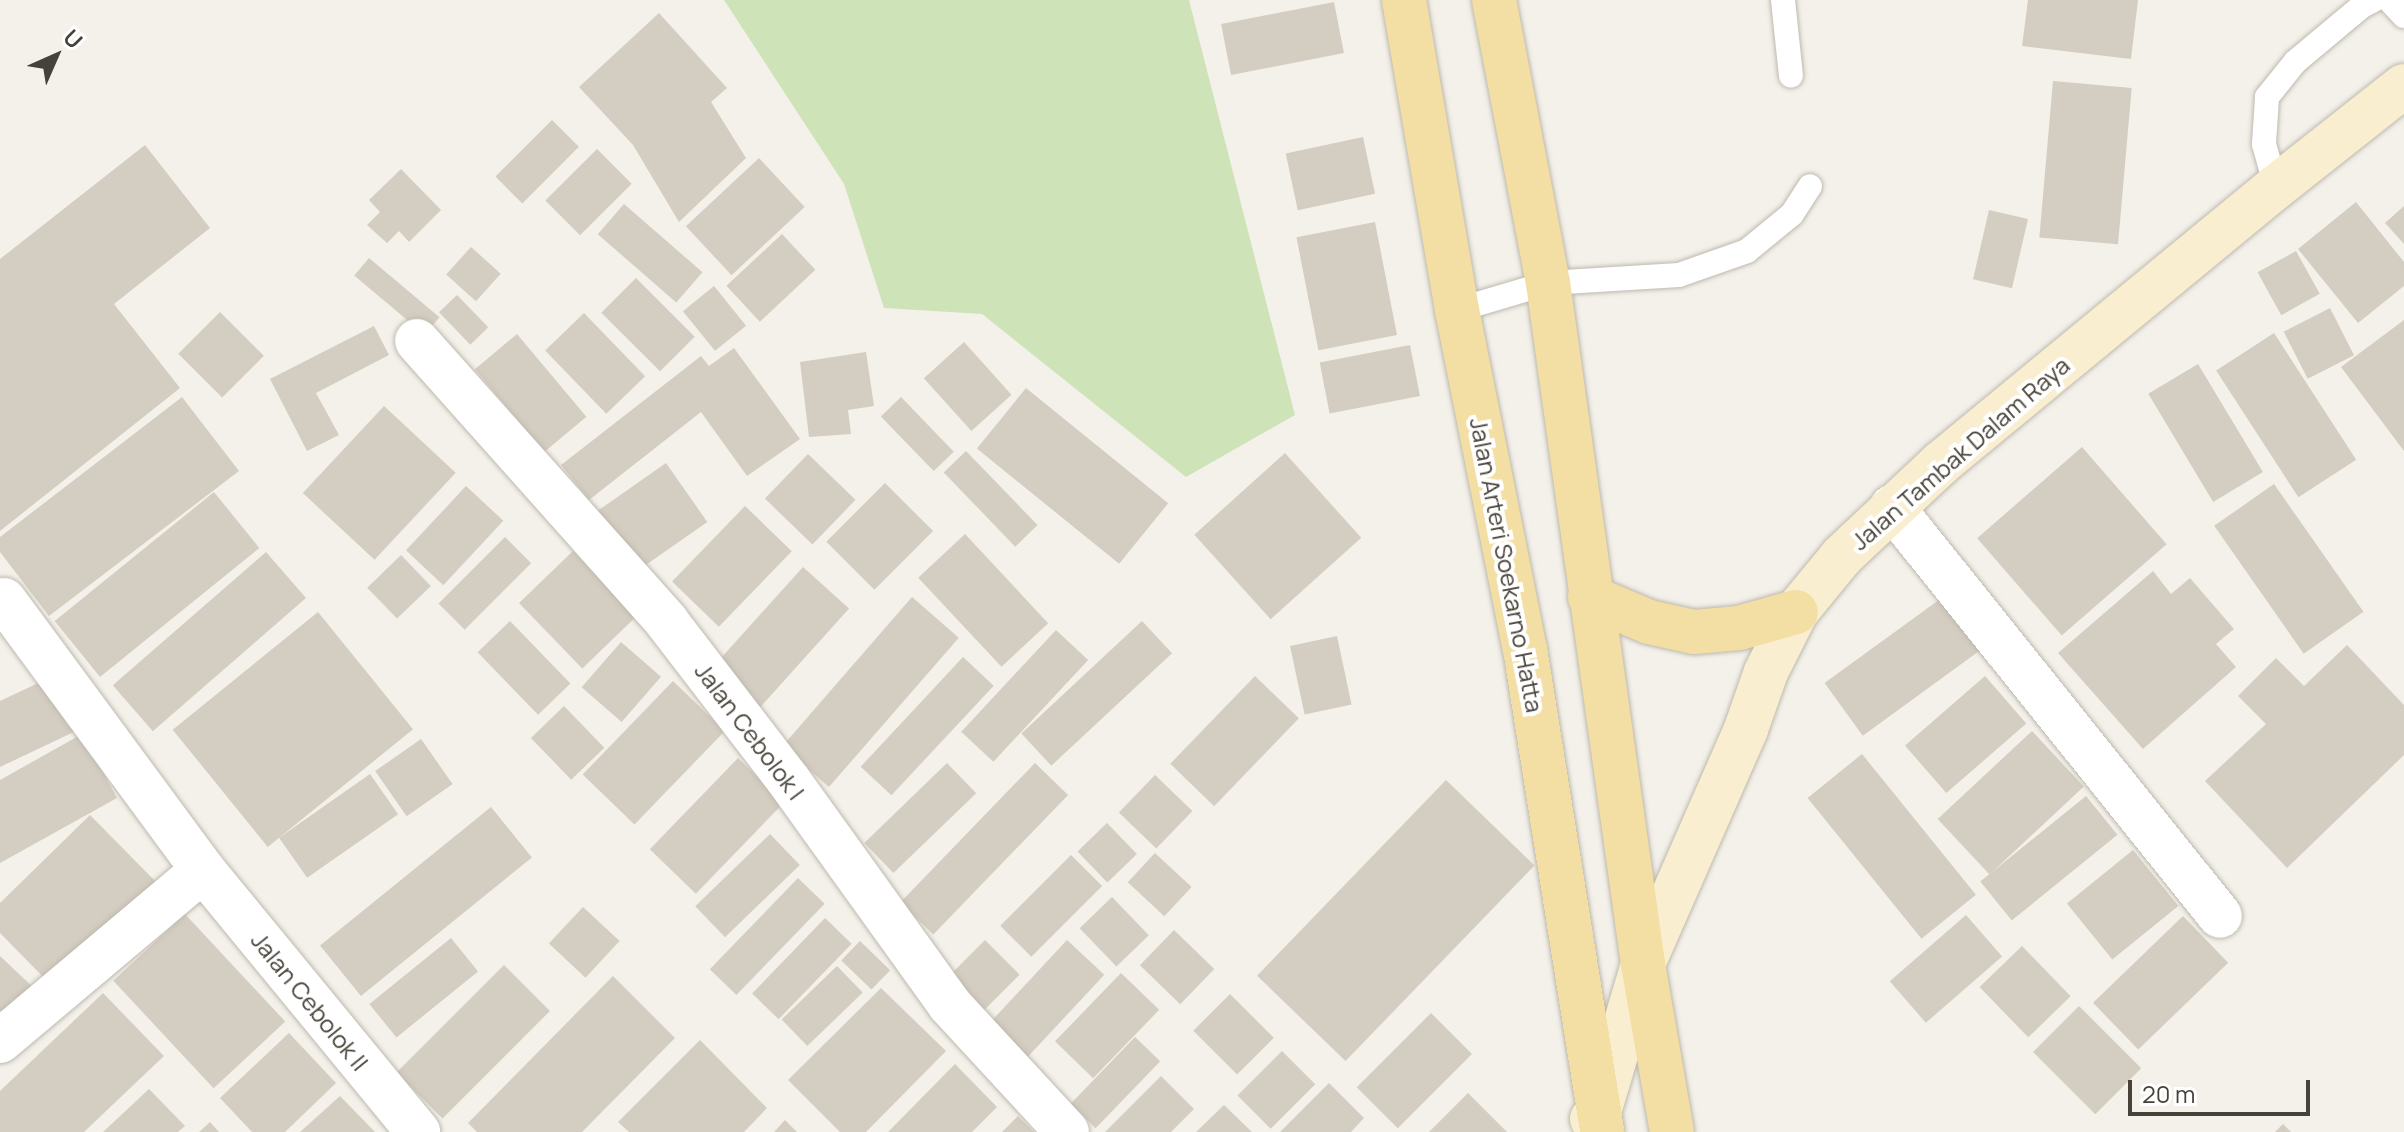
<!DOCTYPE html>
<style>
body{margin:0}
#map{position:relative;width:2404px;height:1132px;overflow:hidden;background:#f4f1eb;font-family:Manrope,sans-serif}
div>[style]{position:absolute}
.green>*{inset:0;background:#cfe3b9}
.building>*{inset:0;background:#d4cdc1;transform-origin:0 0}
.roads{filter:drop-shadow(0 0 2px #beb9ae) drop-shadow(0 0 2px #beb9ae)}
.lane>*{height:24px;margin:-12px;padding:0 12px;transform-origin:12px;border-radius:12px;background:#fff}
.street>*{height:44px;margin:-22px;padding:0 22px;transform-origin:22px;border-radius:22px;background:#fff}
.secondary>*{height:44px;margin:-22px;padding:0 22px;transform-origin:22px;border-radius:22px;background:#f9efd0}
.primary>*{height:44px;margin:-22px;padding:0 22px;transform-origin:22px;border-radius:22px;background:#f3dea4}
span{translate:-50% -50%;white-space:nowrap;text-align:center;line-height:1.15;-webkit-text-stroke:8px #fff;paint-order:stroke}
.street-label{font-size:24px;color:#474239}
.north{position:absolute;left:16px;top:16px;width:80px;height:80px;-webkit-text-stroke:6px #fff;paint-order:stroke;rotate:45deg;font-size:22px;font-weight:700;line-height:32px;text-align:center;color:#474239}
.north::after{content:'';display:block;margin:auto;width:28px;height:36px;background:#474239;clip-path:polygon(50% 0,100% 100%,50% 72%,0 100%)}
.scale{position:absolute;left:2128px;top:1080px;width:182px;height:36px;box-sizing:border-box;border:4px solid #474239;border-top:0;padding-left:10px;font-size:24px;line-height:28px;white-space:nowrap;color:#474239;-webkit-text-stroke:6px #fff;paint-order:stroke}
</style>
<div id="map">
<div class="green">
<div style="clip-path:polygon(724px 0,1189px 0,1295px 415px,1186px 477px,982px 314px,884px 308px,844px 184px)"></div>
</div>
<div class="building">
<div style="clip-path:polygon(2028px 0,2138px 0,2131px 59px,2022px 46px)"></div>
<div style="left:1334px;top:2px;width:52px;height:115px;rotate:79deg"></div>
<div style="clip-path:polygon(659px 13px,727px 88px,711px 102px,746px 158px,679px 222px,633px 145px,579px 87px)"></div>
<div style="left:2053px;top:81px;width:79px;height:157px;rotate:5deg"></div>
<div style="left:552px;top:120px;width:38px;height:80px;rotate:45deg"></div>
<div style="left:1363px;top:137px;width:58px;height:79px;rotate:78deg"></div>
<div style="clip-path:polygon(145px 145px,210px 228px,114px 304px,180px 388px,0 531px,0 259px)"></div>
<div style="left:597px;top:149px;width:49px;height:73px;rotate:45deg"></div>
<div style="left:759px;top:158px;width:67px;height:100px;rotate:47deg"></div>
<div style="clip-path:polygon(401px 169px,441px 210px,409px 242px,399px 231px,387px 243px,367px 225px,380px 212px,369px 200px)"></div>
<div style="clip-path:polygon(2356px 202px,2404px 262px,2404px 286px,2358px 323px,2298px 249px)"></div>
<div style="left:624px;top:204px;width:104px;height:40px;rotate:41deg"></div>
<div style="clip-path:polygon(2404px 206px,2404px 244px,2385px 223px)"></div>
<div style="left:1989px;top:210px;width:40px;height:71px;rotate:13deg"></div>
<div style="left:1375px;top:222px;width:115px;height:80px;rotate:79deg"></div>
<div style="left:782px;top:234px;width:49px;height:76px;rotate:47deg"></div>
<div style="left:471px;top:247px;width:40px;height:37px;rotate:42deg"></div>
<div style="left:2296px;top:251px;width:49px;height:44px;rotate:61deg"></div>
<div style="left:369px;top:258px;width:92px;height:23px;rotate:40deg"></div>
<div style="left:636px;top:278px;width:83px;height:49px;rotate:45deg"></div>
<div style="left:714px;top:286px;width:51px;height:40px;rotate:51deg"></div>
<div style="left:457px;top:295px;width:45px;height:25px;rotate:46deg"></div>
<div style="left:2330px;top:308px;width:53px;height:52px;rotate:63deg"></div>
<div style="left:220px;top:312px;width:62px;height:59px;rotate:45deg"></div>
<div style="left:584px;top:313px;width:88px;height:54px;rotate:46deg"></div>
<div style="clip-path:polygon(2404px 320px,2404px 451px,2341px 367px)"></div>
<div style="clip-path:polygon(374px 326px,389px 355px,316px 393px,339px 435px,307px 451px,270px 379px)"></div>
<div style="left:2274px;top:333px;width:151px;height:69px;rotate:57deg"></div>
<div style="left:517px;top:334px;width:108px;height:55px;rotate:50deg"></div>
<div style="left:964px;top:342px;width:71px;height:54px;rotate:48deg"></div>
<div style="left:1410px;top:345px;width:52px;height:92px;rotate:79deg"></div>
<div style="clip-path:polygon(734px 348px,800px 439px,747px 476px,701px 412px,589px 500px,561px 465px,701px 356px,709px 366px)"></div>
<div style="clip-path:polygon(866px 352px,874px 406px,848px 410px,851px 434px,809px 437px,800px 362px)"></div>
<div style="left:2198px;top:364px;width:126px;height:58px;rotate:59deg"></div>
<div style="left:1026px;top:388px;width:183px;height:78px;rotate:39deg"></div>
<div style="clip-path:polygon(182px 397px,239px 471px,49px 616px,0 552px,0 537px)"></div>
<div style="left:901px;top:397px;width:76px;height:28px;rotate:46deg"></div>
<div style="left:384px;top:406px;width:98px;height:119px;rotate:43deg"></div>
<div style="left:2082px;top:447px;width:129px;height:139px;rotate:49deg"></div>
<div style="left:966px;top:451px;width:103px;height:31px;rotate:46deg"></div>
<div style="left:1285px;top:453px;width:114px;height:122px;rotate:48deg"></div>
<div style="left:808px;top:454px;width:66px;height:62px;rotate:44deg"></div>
<div style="left:666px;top:463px;width:72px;height:83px;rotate:55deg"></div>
<div style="left:885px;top:483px;width:68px;height:83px;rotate:45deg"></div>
<div style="left:2274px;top:484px;width:156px;height:73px;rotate:55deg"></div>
<div style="left:466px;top:486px;width:51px;height:88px;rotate:43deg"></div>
<div style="left:214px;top:492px;width:72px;height:205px;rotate:51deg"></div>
<div style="left:745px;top:506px;width:65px;height:105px;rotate:44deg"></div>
<div style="left:965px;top:534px;width:122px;height:64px;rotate:47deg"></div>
<div style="left:505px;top:537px;width:37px;height:94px;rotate:45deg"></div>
<div style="left:573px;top:551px;width:91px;height:75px;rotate:46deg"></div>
<div style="left:266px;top:552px;width:61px;height:203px;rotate:49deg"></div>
<div style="left:401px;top:555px;width:43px;height:47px;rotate:46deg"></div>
<div style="left:803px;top:567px;width:62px;height:136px;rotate:42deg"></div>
<div style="clip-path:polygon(2153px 571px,2171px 594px,2190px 578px,2234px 629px,2216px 644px,2236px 667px,2143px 749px,2058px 653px)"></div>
<div style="left:1954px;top:589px;width:65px;height:160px;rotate:54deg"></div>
<div style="left:912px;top:597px;width:62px;height:198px;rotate:41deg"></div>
<div style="left:318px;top:612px;width:151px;height:187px;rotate:51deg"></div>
<div style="left:510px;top:621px;width:87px;height:45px;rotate:46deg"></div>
<div style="left:1142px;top:621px;width:44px;height:165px;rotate:47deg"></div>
<div style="left:1056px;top:630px;width:44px;height:139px;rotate:43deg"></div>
<div style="left:1337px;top:636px;width:70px;height:48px;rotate:78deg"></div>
<div style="left:621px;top:642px;width:53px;height:60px;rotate:41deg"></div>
<div style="clip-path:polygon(2347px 645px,2404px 705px,2404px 755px,2287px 868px,2205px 781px,2266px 724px,2238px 696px,2276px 658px,2304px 686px)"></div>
<div style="left:963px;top:657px;width:42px;height:150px;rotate:43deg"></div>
<div style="left:1255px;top:676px;width:61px;height:122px;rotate:44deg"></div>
<div style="left:1985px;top:676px;width:63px;height:106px;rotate:49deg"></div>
<div style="clip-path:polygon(51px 677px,78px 730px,0 767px,0 701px)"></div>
<div style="left:673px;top:681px;width:72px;height:130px;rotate:44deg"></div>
<div style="left:564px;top:706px;width:58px;height:46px;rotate:46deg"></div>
<div style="left:2032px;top:731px;width:76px;height:129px;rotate:47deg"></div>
<div style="clip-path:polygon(82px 734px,117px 798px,0 863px,0 780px)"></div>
<div style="left:421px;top:739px;width:55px;height:56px;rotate:55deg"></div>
<div style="left:1862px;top:754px;width:181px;height:70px;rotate:51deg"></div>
<div style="left:738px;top:758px;width:64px;height:127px;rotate:44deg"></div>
<div style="left:947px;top:763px;width:42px;height:115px;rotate:46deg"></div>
<div style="left:1035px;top:763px;width:46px;height:194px;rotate:44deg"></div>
<div style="left:370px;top:774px;width:49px;height:111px;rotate:55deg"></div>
<div style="left:1155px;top:775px;width:52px;height:52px;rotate:44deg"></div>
<div style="left:1446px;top:780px;width:123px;height:272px;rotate:44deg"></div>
<div style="left:2086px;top:796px;width:50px;height:136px;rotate:51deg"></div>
<div style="left:491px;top:807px;width:65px;height:220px;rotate:51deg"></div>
<div style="clip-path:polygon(90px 815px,160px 886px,55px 989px,0 933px,0 903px)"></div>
<div style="left:1107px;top:823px;width:43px;height:41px;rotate:46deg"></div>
<div style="left:770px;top:834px;width:43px;height:104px;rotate:46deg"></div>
<div style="left:2133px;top:850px;width:72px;height:85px;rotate:51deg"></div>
<div style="left:1155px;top:853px;width:50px;height:40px;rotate:43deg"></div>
<div style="left:1071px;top:855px;width:44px;height:100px;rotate:45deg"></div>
<div style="left:798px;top:878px;width:37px;height:127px;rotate:44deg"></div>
<div style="left:1112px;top:897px;width:53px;height:45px;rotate:46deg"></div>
<div style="left:583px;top:907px;width:50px;height:50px;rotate:43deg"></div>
<div style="left:185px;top:914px;width:147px;height:98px;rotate:47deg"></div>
<div style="left:1966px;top:915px;width:55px;height:101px;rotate:49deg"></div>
<div style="left:2183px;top:916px;width:65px;height:125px;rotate:46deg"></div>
<div style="left:825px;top:918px;width:37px;height:105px;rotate:44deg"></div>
<div style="left:1174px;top:930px;width:56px;height:49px;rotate:44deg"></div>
<div style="left:451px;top:938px;width:43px;height:105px;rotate:51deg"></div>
<div style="left:985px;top:940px;width:49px;height:60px;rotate:45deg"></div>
<div style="left:1067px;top:940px;width:51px;height:124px;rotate:43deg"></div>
<div style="left:860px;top:941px;width:42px;height:27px;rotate:44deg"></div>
<div style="left:2022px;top:946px;width:70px;height:59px;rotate:46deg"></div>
<div style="clip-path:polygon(0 956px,36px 990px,0 1029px)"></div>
<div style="left:504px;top:965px;width:65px;height:152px;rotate:45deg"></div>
<div style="left:837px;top:966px;width:37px;height:77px;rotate:46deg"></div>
<div style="left:1121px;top:973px;width:53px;height:95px;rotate:44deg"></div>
<div style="clip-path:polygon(613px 976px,675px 1038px,582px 1132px,477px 1132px,468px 1123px)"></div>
<div style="clip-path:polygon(881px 988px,946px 1051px,866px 1132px,840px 1132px,788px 1080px)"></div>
<div style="clip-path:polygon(103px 993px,164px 1056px,84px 1132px,0 1132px,0 1091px)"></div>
<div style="left:1230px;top:994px;width:62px;height:52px;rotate:45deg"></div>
<div style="left:2079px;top:1006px;width:88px;height:65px;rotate:45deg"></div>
<div style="left:1431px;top:1013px;width:58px;height:105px;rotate:45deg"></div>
<div style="clip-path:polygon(289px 1033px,336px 1083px,285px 1132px,252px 1132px,220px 1098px)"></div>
<div style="left:1135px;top:1037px;width:35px;height:93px;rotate:44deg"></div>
<div style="clip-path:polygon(700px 1040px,767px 1108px,744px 1132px,629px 1132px,618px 1122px)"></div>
<div style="left:1282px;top:1051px;width:47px;height:63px;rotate:45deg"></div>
<div style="clip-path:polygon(955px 1064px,997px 1107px,972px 1132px,888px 1132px)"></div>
<div style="clip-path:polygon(1161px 1076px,1194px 1109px,1171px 1132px,1105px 1132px)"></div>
<div style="clip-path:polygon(1329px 1083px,1364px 1118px,1351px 1132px,1280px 1132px)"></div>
<div style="clip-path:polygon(149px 1089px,185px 1126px,178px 1132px,103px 1132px)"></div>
<div style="clip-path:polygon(1468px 1093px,1507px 1132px,1429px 1132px)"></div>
<div style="clip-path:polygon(340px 1096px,375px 1132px,300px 1132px)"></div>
<div style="clip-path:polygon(1224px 1105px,1252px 1132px,1196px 1132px)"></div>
<div style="clip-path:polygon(1018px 1116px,1034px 1132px,1002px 1132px)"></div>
<div style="clip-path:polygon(785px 1120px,797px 1132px,774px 1132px)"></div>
<div style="clip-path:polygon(210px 1122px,219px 1132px,199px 1132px)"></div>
<div style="clip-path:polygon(2283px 1124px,2291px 1132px,2275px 1132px)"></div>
</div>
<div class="roads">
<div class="lane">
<div style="left:1783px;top:0;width:76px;rotate:84deg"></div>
<div style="left:2389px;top:0;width:22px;rotate:47deg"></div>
<div style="left:2276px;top:187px;width:45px;rotate:-105.6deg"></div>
<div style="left:2264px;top:144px;width:47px;rotate:-86.3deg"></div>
<div style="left:2267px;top:97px;width:45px;rotate:-51.3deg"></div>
<div style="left:2295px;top:62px;width:87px;rotate:-39.9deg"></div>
<div style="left:2362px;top:6px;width:13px;rotate:-27deg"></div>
<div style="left:1457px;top:310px;width:95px;rotate:-16.5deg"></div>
<div style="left:1548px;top:283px;width:131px;rotate:-3.5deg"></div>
<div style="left:1679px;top:275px;width:72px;rotate:-19.4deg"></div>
<div style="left:1747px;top:251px;width:58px;rotate:-39.4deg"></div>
<div style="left:1792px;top:214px;width:33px;rotate:-57deg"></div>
</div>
<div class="street">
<div style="left:417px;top:341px;width:376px;rotate:48.3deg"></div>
<div style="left:667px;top:622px;width:200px;rotate:52.5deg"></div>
<div style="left:789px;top:781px;width:274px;rotate:54.3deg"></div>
<div style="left:949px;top:1004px;width:174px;rotate:47.3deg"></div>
<div style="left:1892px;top:507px;width:524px;rotate:51.27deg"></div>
<div style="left:4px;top:600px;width:335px;rotate:53.6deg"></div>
<div style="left:203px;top:870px;width:339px;rotate:50.6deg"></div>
<div style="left:0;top:1041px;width:265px;rotate:-40.1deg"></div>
</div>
<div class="secondary">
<div style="left:1592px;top:1119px;width:10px;rotate:-45deg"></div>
<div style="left:1599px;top:1112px;width:154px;rotate:-73.4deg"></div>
<div style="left:1643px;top:964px;width:257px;rotate:-66.3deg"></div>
<div style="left:1746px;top:729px;width:60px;rotate:-70.7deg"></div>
<div style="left:1766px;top:672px;width:67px;rotate:-63.4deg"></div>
<div style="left:1796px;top:612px;width:72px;rotate:-50.6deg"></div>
<div style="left:1842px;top:556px;width:136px;rotate:-43.2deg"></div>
<div style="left:1941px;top:463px;width:434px;rotate:-39.5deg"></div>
<div style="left:2276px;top:187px;width:163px;rotate:-38.3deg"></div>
</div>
<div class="primary">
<div style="left:1404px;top:0;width:314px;rotate:80.3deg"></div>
<div style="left:1457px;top:310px;width:346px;rotate:78.7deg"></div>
<div style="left:1525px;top:649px;width:489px;rotate:80.9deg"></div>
<div style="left:1494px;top:0;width:288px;rotate:79.2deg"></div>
<div style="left:1548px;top:283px;width:688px;rotate:82.06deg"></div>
<div style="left:1643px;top:964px;width:170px;rotate:80.2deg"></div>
<div style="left:1590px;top:597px;width:64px;rotate:23deg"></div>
<div style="left:1649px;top:622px;width:46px;rotate:12.5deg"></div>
<div style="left:1694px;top:632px;width:45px;rotate:-5.1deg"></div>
<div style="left:1739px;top:628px;width:59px;rotate:-15.7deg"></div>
</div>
</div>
<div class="street-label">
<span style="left:1960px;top:453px;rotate:-41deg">Jalan Tambak Dalam Raya</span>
<span style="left:1507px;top:565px;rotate:79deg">Jalan Arteri Soekarno Hatta</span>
<span style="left:750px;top:731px;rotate:53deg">Jalan Cebolok I</span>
<span style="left:310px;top:1001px;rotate:51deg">Jalan Cebolok II</span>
</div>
<div class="north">U</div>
<div class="scale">20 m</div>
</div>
